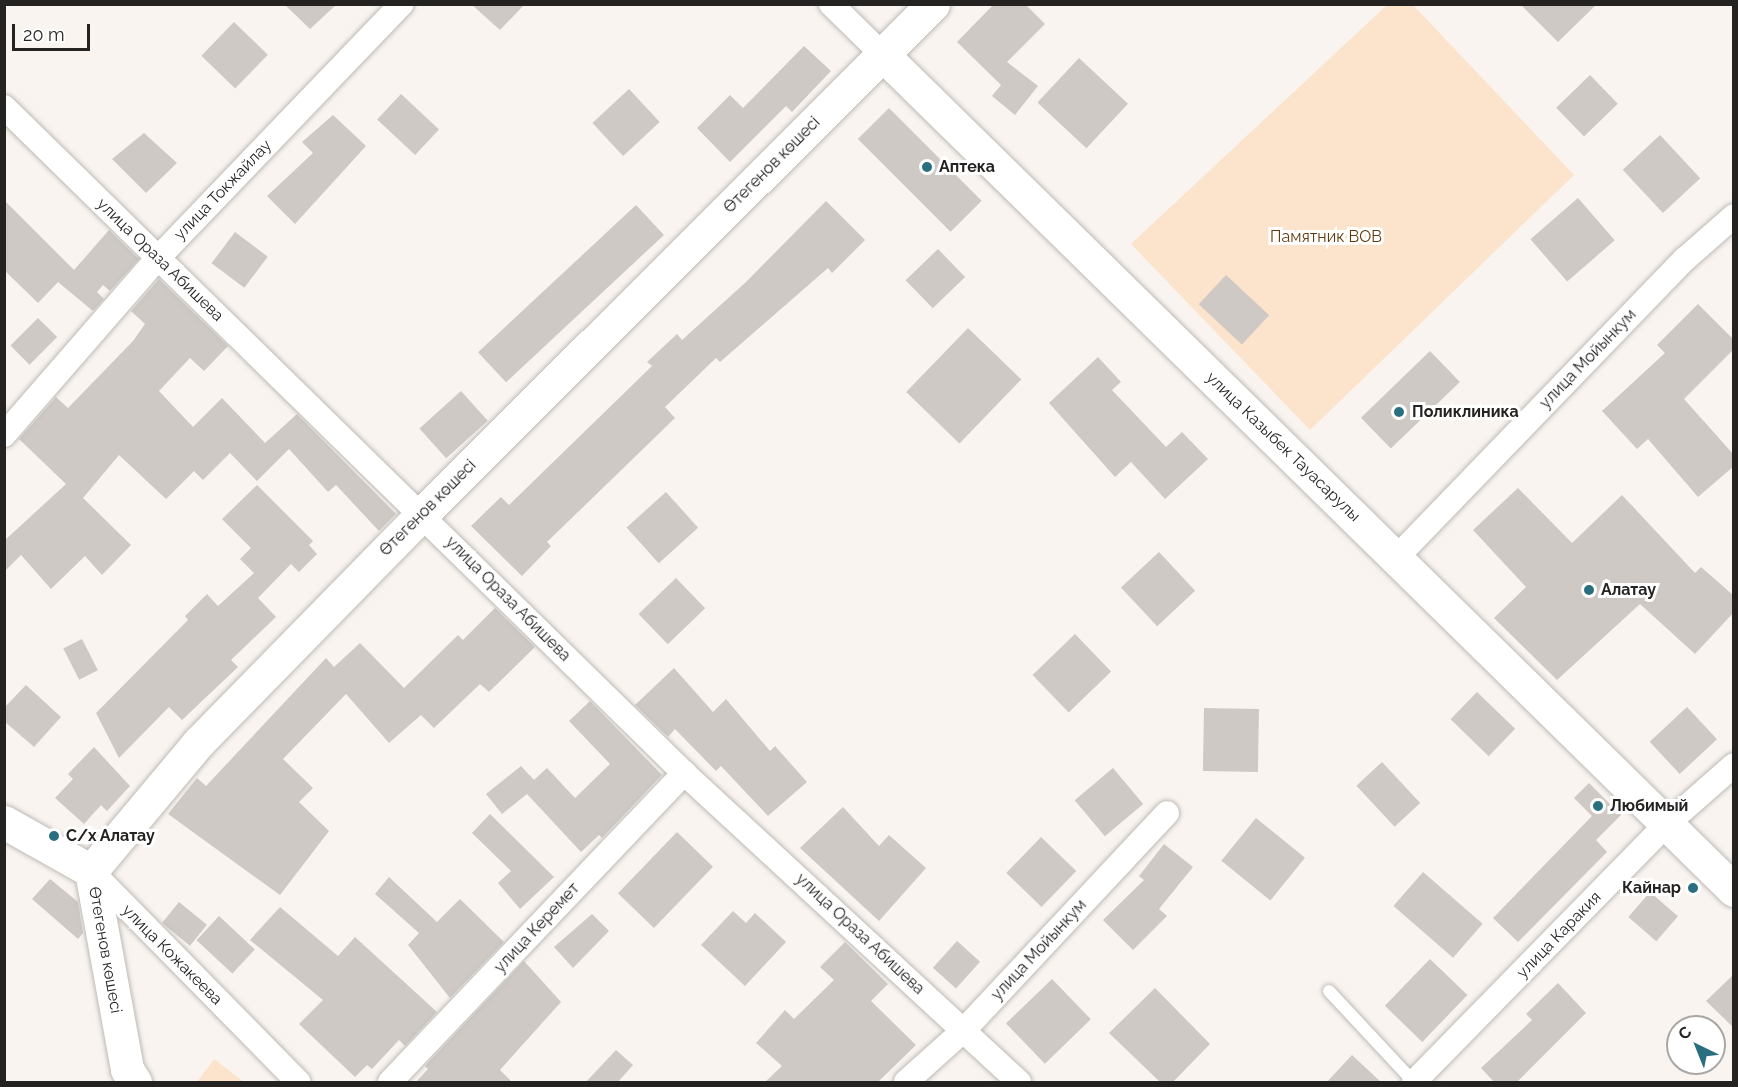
<!DOCTYPE html>
<meta charset="utf-8">
<style>
body{margin:0}
#map{position:relative;width:1738px;height:1087px;overflow:hidden;background:#f9f4f0;font-family:Raleway,sans-serif}
div>[style]{position:absolute}
.green>*{inset:0;background:#fbe3cc}
.building>*{inset:0;background:#cec9c5;transform-origin:0 0}
.roads{filter:drop-shadow(0 0 2px #bebab5) drop-shadow(0 0 2px #bebab5)}
.lane>*{height:12px;margin:-6px;padding:0 6px;transform-origin:6px;border-radius:6px;background:#fff}
.street>*{height:24px;margin:-12px;padding:0 12px;transform-origin:12px;border-radius:12px;background:#fff}
.secondary>*{height:33px;margin:-16.5px;padding:0 16.5px;transform-origin:16.5px;border-radius:16.5px;background:#fff}
.dots>*{width:16px;height:16px;translate:-50% -50%;box-sizing:border-box;border:3px solid #fff;border-radius:50%}
span{translate:-50% -50%;white-space:nowrap;text-align:center;line-height:1.15;-webkit-text-stroke:6px #fff;paint-order:stroke}
.street-label{font-size:16px;color:#252321}
.poi-label{font-size:16px;color:#252321;font-weight:700}
.left{translate:0 -50%;text-align:left}
.right{translate:-100% -50%;text-align:right}
.park-label{font-size:16px;color:#613b0e}
.frame{position:absolute;inset:0;border:6px solid #252321;pointer-events:none}
.north{position:absolute;left:1666px;top:1015px;width:60px;height:60px;box-sizing:border-box;background:#fff;border:2px solid #a8a7a6;border-radius:50%;rotate:317deg;font-size:16px;font-weight:700;line-height:24px;text-align:center;color:#252321}
.north::after{content:'';display:block;margin:auto;width:21px;height:27px;background:#2a6f7f;clip-path:polygon(50% 0,100% 100%,50% 72%,0 100%)}
.scale{position:absolute;left:12px;top:24px;width:78px;height:27px;box-sizing:border-box;border:3px solid #252321;border-top:0;padding-left:8px;font-size:18px;line-height:21px;white-space:nowrap;color:#252321;-webkit-text-stroke:4px #fff;paint-order:stroke}
</style>
<div id="map">
<div class="green">
<div style="clip-path:polygon(1387px 5px,1413px 5px,1574px 175px,1310px 430px,1131px 244px)"></div>
<div style="clip-path:polygon(214px 1059px,244px 1082px,197px 1082px)"></div>
</div>
<div class="building">
<div style="clip-path:polygon(284px 4px,337px 4px,310px 29px)"></div>
<div style="clip-path:polygon(471px 4px,525px 4px,500px 30px)"></div>
<div style="clip-path:polygon(994px 4px,1025px 4px,1045px 24px,1007px 62px,1038px 86px,1015px 115px,992px 96px,1001px 85px,957px 42px)"></div>
<div style="clip-path:polygon(1520px 4px,1597px 4px,1558px 42px)"></div>
<div style="left:234px;top:22px;width:47px;height:47px;rotate:44deg"></div>
<div style="clip-path:polygon(804px 46px,831px 71px,792px 112px,786px 106px,730px 162px,697px 128px,730px 95px,743px 108px)"></div>
<div style="left:1079px;top:58px;width:67px;height:61px;rotate:43deg"></div>
<div style="left:1590px;top:75px;width:40px;height:47px;rotate:46deg"></div>
<div style="left:629px;top:89px;width:45px;height:50px;rotate:47deg"></div>
<div style="left:401px;top:94px;width:52px;height:35px;rotate:43deg"></div>
<div style="left:889px;top:108px;width:131px;height:44px;rotate:45deg"></div>
<div style="clip-path:polygon(333px 115px,366px 146px,295px 224px,267px 196px,313px 153px,302px 142px)"></div>
<div style="clip-path:polygon(144px 133px,177px 163px,146px 193px,112px 159px)"></div>
<div style="left:1660px;top:135px;width:59px;height:51px;rotate:47deg"></div>
<div style="left:1578px;top:198px;width:56px;height:63px;rotate:49deg"></div>
<div style="clip-path:polygon(4px 200px,74px 270px,109px 230px,139px 259px,110px 291px,103px 285px,97px 292px,104px 299px,93px 311px,58px 282px,38px 303px,4px 270px)"></div>
<div style="clip-path:polygon(826px 201px,865px 240px,832px 273px,828px 268px,720px 362px,716px 358px,665px 407px,675px 418px,547px 542px,551px 546px,522px 576px,471px 526px,501px 497px,509px 505px,652px 366px,647px 362px,677px 334px,682px 340px,746px 282px)"></div>
<div style="left:636px;top:205px;width:41px;height:216px;rotate:47deg"></div>
<div style="left:235px;top:232px;width:41px;height:39px;rotate:37deg"></div>
<div style="left:938px;top:249px;width:39px;height:45px;rotate:46deg"></div>
<div style="left:1226px;top:275px;width:59px;height:40px;rotate:43deg"></div>
<div style="clip-path:polygon(159px 279px,228px 346px,204px 371px,190px 358px,159px 391px,193px 427px,222px 398px,265px 443px,297px 414px,396px 514px,379px 531px,336px 485px,328px 492px,289px 449px,257px 481px,230px 453px,203px 480px,194px 471px,166px 499px,119px 455px,83px 498px,131px 545px,102px 575px,85px 556px,51px 589px,21px 555px,4px 572px,4px 541px,66px 484px,19px 439px,56px 397px,68px 408px,133px 341px,145px 324px,131px 311px)"></div>
<div style="clip-path:polygon(1698px 304px,1734px 340px,1734px 349px,1684px 399px,1734px 455px,1734px 466px,1698px 497px,1648px 439px,1637px 449px,1602px 411px,1665px 353px,1657px 345px)"></div>
<div style="left:38px;top:318px;width:27px;height:39px;rotate:45deg"></div>
<div style="left:968px;top:328px;width:74px;height:89px;rotate:44deg"></div>
<div style="left:1430px;top:351px;width:43px;height:96px;rotate:46deg"></div>
<div style="clip-path:polygon(1098px 357px,1121px 382px,1112px 390px,1166px 447px,1182px 432px,1208px 459px,1165px 499px,1131px 462px,1115px 477px,1049px 403px)"></div>
<div style="left:461px;top:391px;width:40px;height:56px;rotate:48deg"></div>
<div style="clip-path:polygon(257px 485px,313px 541px,309px 545px,317px 554px,299px 572px,291px 564px,258px 598px,276px 617px,231px 660px,238px 667px,182px 720px,169px 707px,119px 758px,96px 713px,188px 620px,185px 616px,207px 594px,218px 606px,254px 573px,240px 559px,251px 548px,222px 519px)"></div>
<div style="clip-path:polygon(1518px 488px,1572px 543px,1622px 495px,1695px 573px,1701px 567px,1734px 596px,1734px 612px,1695px 654px,1640px 604px,1557px 680px,1494px 618px,1526px 587px,1473px 530px)"></div>
<div style="left:666px;top:492px;width:48px;height:53px;rotate:48deg"></div>
<div style="left:1159px;top:552px;width:53px;height:52px;rotate:47deg"></div>
<div style="left:676px;top:578px;width:42px;height:52px;rotate:46deg"></div>
<div style="clip-path:polygon(495px 608px,535px 647px,489px 692px,480px 684px,434px 728px,421px 715px,389px 743px,346px 694px,283px 759px,313px 788px,299px 802px,329px 831px,280px 895px,168px 814px,197px 778px,206px 786px,326px 658px,334px 667px,360px 643px,404px 688px,458px 635px,463px 640px)"></div>
<div style="left:1075px;top:634px;width:52px;height:59px;rotate:46deg"></div>
<div style="left:82px;top:639px;width:35px;height:21px;rotate:63deg"></div>
<div style="clip-path:polygon(674px 668px,713px 712px,726px 699px,770px 751px,775px 746px,807px 782px,768px 816px,721px 766px,716px 771px,675px 729px,668px 737px,635px 705px)"></div>
<div style="clip-path:polygon(26px 685px,61px 717px,34px 747px,4px 721px,4px 708px)"></div>
<div style="left:1477px;top:692px;width:53px;height:38px;rotate:44deg"></div>
<div style="clip-path:polygon(590px 701px,662px 775px,602px 838px,599px 835px,581px 852px,527px 794px,502px 814px,486px 794px,521px 766px,534px 780px,547px 768px,575px 798px,610px 764px,569px 721px)"></div>
<div style="left:1687px;top:707px;width:44px;height:51px;rotate:47deg"></div>
<div style="left:1204px;top:708px;width:55px;height:63px;rotate:1deg"></div>
<div style="clip-path:polygon(94px 747px,130px 786px,107px 811px,101px 805px,84px 824px,55px 798px,73px 779px,68px 774px)"></div>
<div style="left:1382px;top:762px;width:56px;height:35px;rotate:47deg"></div>
<div style="left:1113px;top:768px;width:47px;height:50px;rotate:50deg"></div>
<div style="clip-path:polygon(1589px 783px,1621px 815px,1596px 840px,1607px 852px,1518px 942px,1493px 918px,1592px 816px,1574px 798px)"></div>
<div style="clip-path:polygon(843px 807px,879px 846px,889px 835px,926px 868px,879px 921px,800px 848px)"></div>
<div style="clip-path:polygon(490px 814px,554px 877px,520px 909px,498px 883px,511px 871px,472px 833px)"></div>
<div style="left:1256px;top:818px;width:63px;height:55px;rotate:39deg"></div>
<div style="left:677px;top:832px;width:50px;height:85px;rotate:44deg"></div>
<div style="left:1041px;top:837px;width:49px;height:50px;rotate:44deg"></div>
<div style="clip-path:polygon(1164px 844px,1193px 867px,1159px 909px,1167px 916px,1133px 950px,1103px 920px,1144px 880px,1139px 876px)"></div>
<div style="left:1423px;top:872px;width:79px;height:45px;rotate:41deg"></div>
<div style="clip-path:polygon(389px 877px,437px 922px,460px 899px,504px 942px,450px 998px,408px 945px,419px 933px,375px 894px)"></div>
<div style="clip-path:polygon(50px 879px,78px 902px,83px 933px,78px 939px,32px 899px)"></div>
<div style="left:1650px;top:892px;width:37px;height:33px;rotate:41deg"></div>
<div style="left:179px;top:902px;width:36px;height:27px;rotate:39deg"></div>
<div style="clip-path:polygon(280px 907px,338px 956px,355px 937px,437px 1012px,405px 1046px,399px 1040px,372px 1069px,367px 1065px,355px 1077px,299px 1024px,323px 1000px,250px 940px)"></div>
<div style="clip-path:polygon(733px 911px,746px 923px,755px 913px,786px 942px,745px 986px,701px 945px)"></div>
<div style="clip-path:polygon(592px 914px,609px 931px,573px 968px,554px 947px)"></div>
<div style="left:219px;top:916px;width:49px;height:33px;rotate:43deg"></div>
<div style="left:957px;top:941px;width:31px;height:36px;rotate:42deg"></div>
<div style="clip-path:polygon(845px 942px,888px 984px,871px 1001px,916px 1045px,877px 1083px,764px 1083px,782px 1066px,756px 1043px,785px 1010px,794px 1019px,834px 980px,820px 967px)"></div>
<div style="left:1430px;top:959px;width:52px;height:65px;rotate:44deg"></div>
<div style="clip-path:polygon(524px 961px,561px 1002px,500px 1070px,513px 1083px,415px 1083px,428px 1069px,425px 1066px)"></div>
<div style="clip-path:polygon(1734px 974px,1734px 1028px,1706px 1001px)"></div>
<div style="left:1052px;top:979px;width:56px;height:64px;rotate:46deg"></div>
<div style="clip-path:polygon(1558px 983px,1586px 1013px,1516px 1083px,1495px 1083px,1481px 1068px,1532px 1020px,1526px 1014px)"></div>
<div style="clip-path:polygon(1155px 988px,1210px 1044px,1172px 1083px,1161px 1083px,1109px 1033px)"></div>
<div style="clip-path:polygon(616px 1050px,633px 1065px,617px 1083px,585px 1083px)"></div>
<div style="clip-path:polygon(1352px 1055px,1382px 1083px,1326px 1083px)"></div>
</div>
<div class="roads">
<div class="lane">
<div style="left:1329px;top:991px;width:125px;rotate:47deg"></div>
</div>
<div class="street">
<div style="left:831px;top:4px;width:73px;rotate:44.4deg"></div>
<div style="left:4px;top:107px;width:952px;rotate:44.4deg"></div>
<div style="left:684px;top:773px;width:456px;rotate:42.7deg"></div>
<div style="left:4px;top:435px;width:235px;rotate:-49deg"></div>
<div style="left:158px;top:258px;width:352px;rotate:-46.2deg"></div>
<div style="left:1396px;top:558px;width:416px;rotate:-46deg"></div>
<div style="left:1685px;top:259px;width:65px;rotate:-41.3deg"></div>
<div style="left:91px;top:871px;width:296px;rotate:45.5deg"></div>
<div style="left:390px;top:1082px;width:427px;rotate:-46.4deg"></div>
<div style="left:906px;top:1082px;width:78px;rotate:-41.9deg"></div>
<div style="left:964px;top:1030px;width:297px;rotate:-46.9deg"></div>
<div style="left:1414px;top:1082px;width:361px;rotate:-45.6deg"></div>
<div style="left:1667px;top:824px;width:89px;rotate:-41.4deg"></div>
</div>
<div class="secondary">
<div style="left:883px;top:55px;width:1192px;rotate:44.46deg"></div>
<div style="left:4px;top:822px;width:100px;rotate:29.4deg"></div>
<div style="left:135px;top:1082px;width:15px;rotate:-122deg"></div>
<div style="left:127px;top:1069px;width:201px;rotate:-100.3deg"></div>
<div style="left:91px;top:871px;width:167px;rotate:-50.1deg"></div>
<div style="left:198px;top:743px;width:320px;rotate:-45.6deg"></div>
<div style="left:422px;top:514px;width:722px;rotate:-44.94deg"></div>
</div>
</div>
<div class="dots">
<div style="left:927px;top:167px;background:#2a6f7f"></div>
<div style="left:1399px;top:412px;background:#2a6f7f"></div>
<div style="left:1589px;top:590px;background:#2a6f7f"></div>
<div style="left:1598px;top:806px;background:#2a6f7f"></div>
<div style="left:54px;top:836px;background:#2a6f7f"></div>
<div style="left:1693px;top:888px;background:#2a6f7f"></div>
</div>
<div class="street-label">
<span style="left:772px;top:165px;rotate:-45deg">Өтегенов көшесі</span>
<span style="left:223px;top:190px;rotate:-46deg">улица Токжайлау</span>
<span style="left:160px;top:260px;rotate:44deg">улица Ораза Абишева</span>
<span style="left:1588px;top:359px;rotate:-46deg">улица Мойынкум</span>
<span style="left:1283px;top:447px;rotate:44deg">улица Казыбек Тауасарулы</span>
<span style="left:428px;top:508px;rotate:-45deg">Өтегенов көшесі</span>
<span style="left:508px;top:599px;rotate:45deg">улица Ораза Абишева</span>
<span style="left:537px;top:928px;rotate:-47deg">улица Керемет</span>
<span style="left:860px;top:934px;rotate:43deg">улица Ораза Абишева</span>
<span style="left:1559px;top:935px;rotate:-46deg">улица Каракия</span>
<span style="left:105px;top:950px;rotate:80deg">Өтегенов көшесі</span>
<span style="left:1039px;top:950px;rotate:-47deg">улица Мойынкум</span>
<span style="left:172px;top:955px;rotate:45deg">улица Кожакеева</span>
</div>
<div class="poi-label">
<span class="left" style="left:939px;top:167px">Аптека</span>
<span class="left" style="left:1412px;top:412px">Поликлиника</span>
<span class="left" style="left:1601px;top:590px">Алатау</span>
<span class="left" style="left:1610px;top:806px">Любимый</span>
<span class="left" style="left:66px;top:836px">С/х Алатау</span>
<span class="right" style="left:1681px;top:888px">Кайнар</span>
</div>
<div class="park-label">
<span style="left:1326px;top:237px">Памятник ВОВ</span>
</div>
<div class="frame"></div>
<div class="north">С</div>
<div class="scale">20 m</div>
</div>
